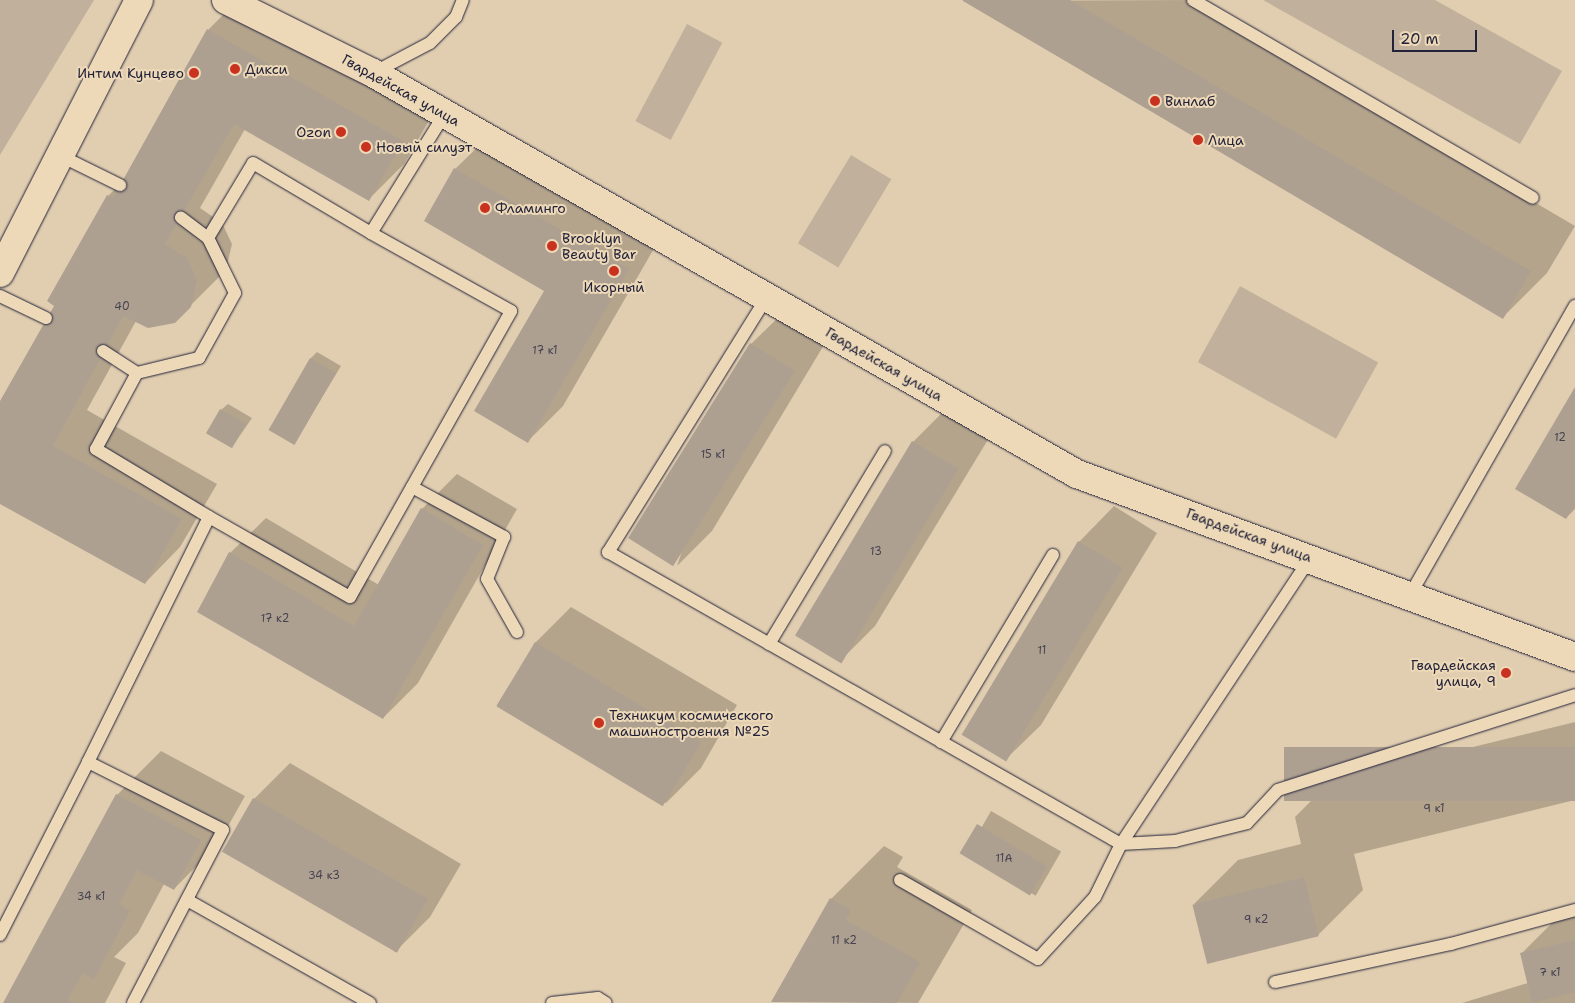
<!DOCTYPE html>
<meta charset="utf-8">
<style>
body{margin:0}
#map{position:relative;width:1575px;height:1003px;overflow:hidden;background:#e1ceb0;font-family:"Shantell Sans",sans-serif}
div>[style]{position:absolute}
.green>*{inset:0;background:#c1b19c;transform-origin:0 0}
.shadow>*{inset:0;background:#0003;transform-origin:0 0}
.building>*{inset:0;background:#aea091;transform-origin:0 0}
.roads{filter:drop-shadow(0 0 1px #22223b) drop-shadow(0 0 1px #22223b)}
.lane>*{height:12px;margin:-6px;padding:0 6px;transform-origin:6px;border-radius:6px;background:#edd9b7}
.secondary>*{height:28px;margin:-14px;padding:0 14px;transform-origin:14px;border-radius:14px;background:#edd9b7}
.dots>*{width:14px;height:14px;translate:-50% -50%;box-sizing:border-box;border:2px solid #edd9b7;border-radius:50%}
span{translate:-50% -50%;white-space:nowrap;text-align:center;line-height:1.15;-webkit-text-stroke:4px #edd9b7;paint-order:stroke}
.number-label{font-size:11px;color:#454250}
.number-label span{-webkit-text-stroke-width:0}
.poi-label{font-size:14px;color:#22223b}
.left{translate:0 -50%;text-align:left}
.right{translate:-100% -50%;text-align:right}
.street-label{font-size:14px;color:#22223b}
.scale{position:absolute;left:1392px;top:30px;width:85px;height:22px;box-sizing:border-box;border:2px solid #22223b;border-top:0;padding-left:6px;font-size:15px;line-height:18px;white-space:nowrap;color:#22223b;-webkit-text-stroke:4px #edd9b7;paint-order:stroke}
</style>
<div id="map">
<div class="green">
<div style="clip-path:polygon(0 0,94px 0,0 155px)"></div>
<div style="clip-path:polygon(1263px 0,1435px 0,1562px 71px,1520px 144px)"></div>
<div style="left:687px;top:24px;width:40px;height:110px;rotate:28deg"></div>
<div style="left:851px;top:155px;width:47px;height:103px;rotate:31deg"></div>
<div style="left:1240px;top:286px;width:158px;height:87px;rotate:29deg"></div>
</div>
<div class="shadow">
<div style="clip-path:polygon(238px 0,438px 105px,404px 164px,369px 199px,245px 129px,200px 208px,222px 223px,232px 244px,226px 270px,174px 322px,136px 321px,87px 410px,217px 484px,180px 547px,145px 583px,0 502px,0 405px,56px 306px,108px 196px,123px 181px,208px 30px)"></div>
<div style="clip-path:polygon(1190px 0,1575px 226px,1547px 273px,1503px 317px,963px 1px)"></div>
<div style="clip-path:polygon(491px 134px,663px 233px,563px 406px,528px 441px,546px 290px,455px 169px)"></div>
<div style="clip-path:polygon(787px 309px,830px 335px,712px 531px,677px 566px,751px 344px)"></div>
<div style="clip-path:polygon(317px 352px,341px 366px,294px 444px,311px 358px)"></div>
<div style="clip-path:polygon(1575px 389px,1575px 509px,1566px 518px)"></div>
<div style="clip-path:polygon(228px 404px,252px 418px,232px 447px,221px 410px)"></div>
<div style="clip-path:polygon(949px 406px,992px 433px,875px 626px,840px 661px,796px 634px,913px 442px)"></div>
<div style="clip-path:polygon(457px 474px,517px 509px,418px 683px,383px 718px,230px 553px,266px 518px,379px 585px,422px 509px)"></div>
<div style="clip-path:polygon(1114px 506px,1157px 533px,1041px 725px,1005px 760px,1079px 542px)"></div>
<div style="clip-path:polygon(571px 607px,737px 705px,701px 768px,666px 803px,497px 705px,536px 642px)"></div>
<div style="clip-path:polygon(1575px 722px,1575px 800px,1354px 854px,1363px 890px,1318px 935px,1194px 904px,1238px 860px,1301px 844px,1295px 817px,1330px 782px)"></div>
<div style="clip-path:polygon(161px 751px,245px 796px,218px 844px,174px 889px,164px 884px,138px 933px,114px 957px,126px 963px,105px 1003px,5px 1003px,117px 795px)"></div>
<div style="clip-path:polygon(290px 763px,461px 864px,430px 917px,395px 952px,254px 799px)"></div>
<div style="left:991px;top:811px;width:81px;height:51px;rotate:30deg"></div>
<div style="clip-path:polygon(884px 846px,903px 857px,897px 867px,972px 910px,918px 1003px,772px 1001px,831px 899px)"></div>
<div style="clip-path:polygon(1575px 914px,1575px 1003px,1462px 1003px,1528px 983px,1521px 954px,1557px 918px)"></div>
</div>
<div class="building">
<div style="clip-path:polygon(962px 0,1070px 0,1531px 271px,1503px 319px)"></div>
<div style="clip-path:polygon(207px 29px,403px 141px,369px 201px,234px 124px,165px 244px,187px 258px,197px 280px,191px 307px,175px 323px,148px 328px,123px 316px,53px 446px,182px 519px,145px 584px,0 504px,0 401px,54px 306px,47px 301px,107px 195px,113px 198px)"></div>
<div style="clip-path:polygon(454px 168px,629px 269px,528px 443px,474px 411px,544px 291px,424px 221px)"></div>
<div style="left:750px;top:343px;width:53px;height:230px;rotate:32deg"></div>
<div style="left:310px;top:358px;width:30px;height:83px;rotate:30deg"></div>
<div style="clip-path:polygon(1575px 387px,1575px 505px,1566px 519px,1515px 489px)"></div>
<div style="left:220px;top:409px;width:30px;height:28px;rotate:30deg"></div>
<div style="left:912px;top:441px;width:54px;height:227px;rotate:31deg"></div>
<div style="clip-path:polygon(421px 508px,483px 545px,383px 719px,197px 612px,229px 552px,354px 626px)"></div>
<div style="left:1078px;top:541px;width:52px;height:226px;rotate:31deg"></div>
<div style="left:535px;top:642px;width:194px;height:75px;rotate:31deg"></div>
<div style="left:1575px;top:747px;width:54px;height:291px;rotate:90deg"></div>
<div style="clip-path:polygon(116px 794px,201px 840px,174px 890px,137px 870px,119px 904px,130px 911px,94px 979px,83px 973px,67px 1000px,74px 1003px,3px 1003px)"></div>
<div style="left:253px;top:798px;width:202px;height:62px;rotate:30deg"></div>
<div style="left:977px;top:824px;width:82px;height:34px;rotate:31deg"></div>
<div style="left:1304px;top:877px;width:61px;height:115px;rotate:76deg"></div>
<div style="clip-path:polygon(830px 898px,851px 910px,846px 920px,920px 962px,897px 1003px,771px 1002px)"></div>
<div style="clip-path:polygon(1575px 940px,1575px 992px,1532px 1003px,1520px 953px)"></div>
</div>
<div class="roads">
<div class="lane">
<div style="left:1193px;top:0;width:393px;rotate:30.2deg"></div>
<div style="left:373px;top:73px;width:64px;rotate:-27.8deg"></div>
<div style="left:430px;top:43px;width:37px;rotate:-45deg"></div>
<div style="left:456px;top:17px;width:18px;rotate:-68deg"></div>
<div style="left:61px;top:156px;width:66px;rotate:26.2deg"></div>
<div style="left:208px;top:238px;width:87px;rotate:-59deg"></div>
<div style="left:253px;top:163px;width:137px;rotate:30.7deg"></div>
<div style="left:371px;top:233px;width:141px;rotate:-58.3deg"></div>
<div style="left:0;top:296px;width:51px;rotate:25.6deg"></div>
<div style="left:767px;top:297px;width:301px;rotate:121.9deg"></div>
<div style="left:608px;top:552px;width:590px;rotate:29.65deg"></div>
<div style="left:1121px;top:844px;width:54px;rotate:-3.2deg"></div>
<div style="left:1175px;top:841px;width:74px;rotate:-14deg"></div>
<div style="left:1247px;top:823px;width:45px;rotate:-46.8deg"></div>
<div style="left:1278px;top:790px;width:312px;rotate:-17.7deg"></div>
<div style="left:103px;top:351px;width:40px;rotate:32.9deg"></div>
<div style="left:137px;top:373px;width:64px;rotate:-13.6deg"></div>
<div style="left:199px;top:358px;width:74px;rotate:-61deg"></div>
<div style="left:235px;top:293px;width:61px;rotate:-116.1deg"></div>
<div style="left:208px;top:238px;width:34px;rotate:-143deg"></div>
<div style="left:412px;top:487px;width:105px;rotate:28.5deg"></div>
<div style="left:504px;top:537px;width:45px;rotate:112deg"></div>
<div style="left:487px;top:579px;width:61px;rotate:60.5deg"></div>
<div style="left:209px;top:517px;width:162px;rotate:29.6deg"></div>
<div style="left:350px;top:597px;width:328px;rotate:-60.6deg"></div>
<div style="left:511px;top:311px;width:160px;rotate:-150.9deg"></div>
<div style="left:1410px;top:595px;width:333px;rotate:-60.3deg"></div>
<div style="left:769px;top:644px;width:225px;rotate:-59deg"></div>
<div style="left:941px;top:742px;width:218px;rotate:-59.1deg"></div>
<div style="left:88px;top:762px;width:273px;rotate:-63.7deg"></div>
<div style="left:209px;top:517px;width:132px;rotate:-149deg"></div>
<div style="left:96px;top:449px;width:86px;rotate:-61.7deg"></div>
<div style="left:900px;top:880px;width:159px;rotate:29.8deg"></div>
<div style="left:1038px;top:959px;width:84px;rotate:-47.4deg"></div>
<div style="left:1095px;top:897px;width:59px;rotate:-63.9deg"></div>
<div style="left:1121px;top:844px;width:344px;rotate:-56.5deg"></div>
<div style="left:187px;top:900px;width:210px;rotate:29.4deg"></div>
<div style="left:0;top:935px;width:194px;rotate:-63deg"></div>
<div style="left:88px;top:762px;width:151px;rotate:26.7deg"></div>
<div style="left:223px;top:830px;width:195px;rotate:117.5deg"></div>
<div style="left:1275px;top:982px;width:180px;rotate:-12.2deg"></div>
<div style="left:1451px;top:944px;width:129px;rotate:-15.3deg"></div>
<div style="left:552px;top:1003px;width:46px;rotate:-6.2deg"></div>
<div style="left:598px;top:998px;width:9px;rotate:32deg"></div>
</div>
<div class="secondary">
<div style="left:226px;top:0;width:164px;rotate:26.4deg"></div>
<div style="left:373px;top:73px;width:810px;rotate:29.67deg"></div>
<div style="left:1077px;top:474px;width:531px;rotate:20.18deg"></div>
<div style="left:0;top:273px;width:306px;rotate:-63deg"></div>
</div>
</div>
<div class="dots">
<div style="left:235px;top:69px;background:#c8321e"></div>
<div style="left:194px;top:73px;background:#c8321e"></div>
<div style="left:1155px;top:101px;background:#c8321e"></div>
<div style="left:341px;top:132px;background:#c8321e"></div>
<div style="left:1198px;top:140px;background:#c8321e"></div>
<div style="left:366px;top:147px;background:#c8321e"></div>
<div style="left:485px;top:208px;background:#c8321e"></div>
<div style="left:552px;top:246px;background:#c8321e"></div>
<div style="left:614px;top:271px;background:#c8321e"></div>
<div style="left:1506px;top:673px;background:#c8321e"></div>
<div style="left:599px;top:723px;background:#c8321e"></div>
</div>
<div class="number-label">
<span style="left:122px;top:307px">40</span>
<span style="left:545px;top:351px">17 к1</span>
<span style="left:1560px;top:438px">12</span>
<span style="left:713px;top:455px">15 к1</span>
<span style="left:876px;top:552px">13</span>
<span style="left:275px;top:619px">17 к2</span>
<span style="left:1042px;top:651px">11</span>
<span style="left:1434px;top:809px">9 к1</span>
<span style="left:1004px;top:859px">11А</span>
<span style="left:324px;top:876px">34 к3</span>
<span style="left:91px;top:897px">34 к1</span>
<span style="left:1256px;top:920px">9 к2</span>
<span style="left:844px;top:941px">11 к2</span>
<span style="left:1550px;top:973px">7 к1</span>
</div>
<div class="poi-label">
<span class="left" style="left:245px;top:69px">Дикси</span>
<span class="right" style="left:184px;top:73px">Интим Кунцево</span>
<span class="left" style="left:1165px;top:101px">Винлаб</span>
<span class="right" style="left:331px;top:132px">Ozon</span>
<span class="left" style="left:1208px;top:140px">Лица</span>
<span class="left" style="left:376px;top:147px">Новый силуэт</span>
<span class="left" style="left:495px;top:208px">Фламинго</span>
<span class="left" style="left:562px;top:246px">Brooklyn<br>Beauty Bar</span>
<span style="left:614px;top:287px">Икорный</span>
<span class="right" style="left:1496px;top:673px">Гвардейская<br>улица, 9</span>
<span class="left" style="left:609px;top:723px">Техникум космического<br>машиностроения №25</span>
</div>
<div class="street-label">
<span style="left:401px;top:90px;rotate:29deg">Гвардейская улица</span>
<span style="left:884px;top:364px;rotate:30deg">Гвардейская улица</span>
<span style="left:1249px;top:535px;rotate:20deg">Гвардейская улица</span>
</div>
<div class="scale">20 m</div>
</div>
